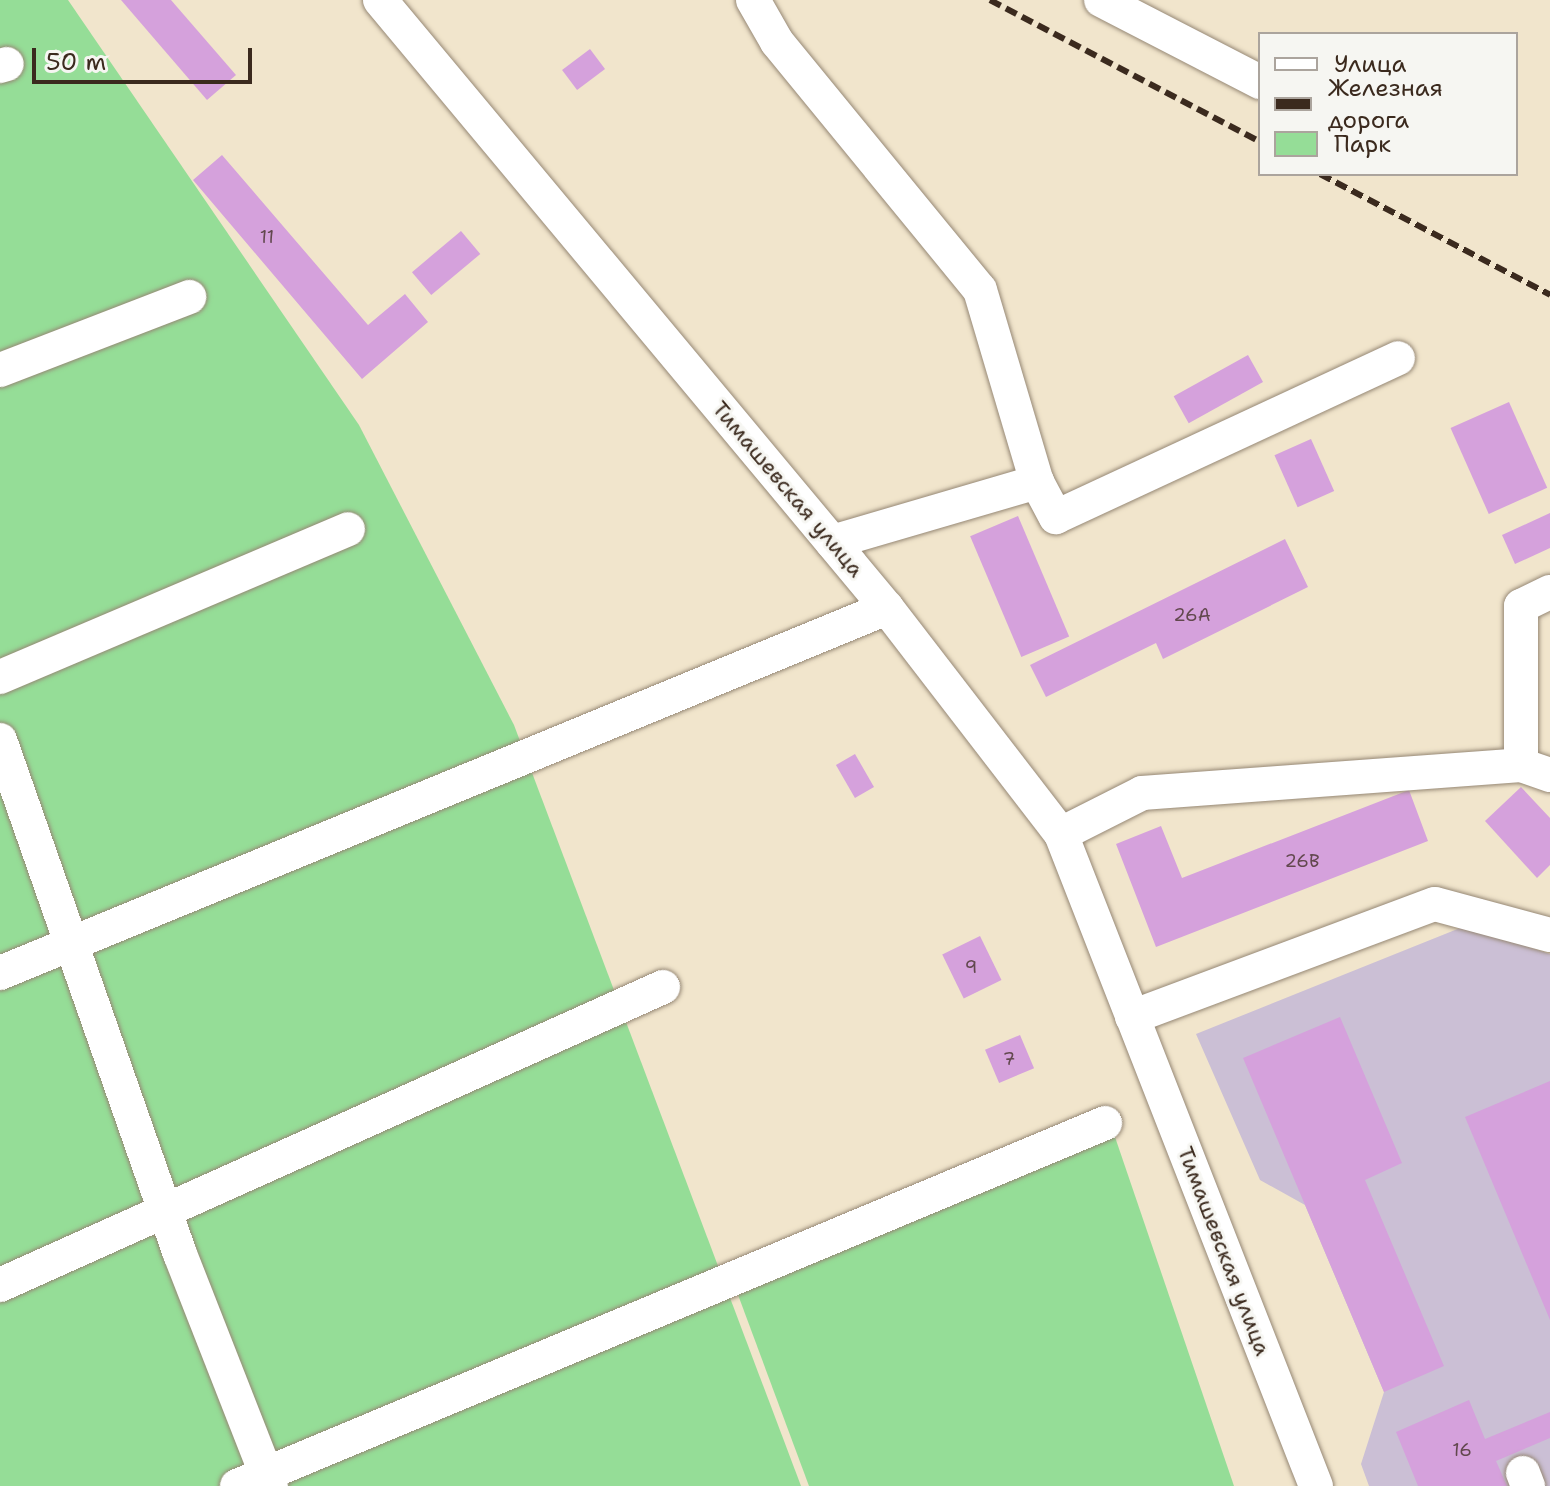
<!DOCTYPE html>
<meta charset="utf-8">
<style>
body{margin:0}
#map{position:relative;width:1550px;height:1486px;overflow:hidden;background:#f1e5cc;font-family:"Shantell Sans",sans-serif}
div>[style]{position:absolute}
.industrial>*{inset:0;background:#cbbfd5}
.green>*{inset:0;background:#95dd97}
.building>*{inset:0;background:#d5a1dc;transform-origin:0 0}
.roads{filter:drop-shadow(0 0 2px #968875) drop-shadow(0 0 2px #968875)}
.minor>*{height:34px;margin:-17px;padding:0 17px;transform-origin:17px;border-radius:17px;background:#fff}
.rail>*{height:6px;margin-top:-3px;transform-origin:0;background:repeating-linear-gradient(90deg,#3b2a1e 0 12px,transparent 0 18px)}
span{translate:-50% -50%;white-space:nowrap;text-align:center;line-height:1.15;-webkit-text-stroke:6px #f6f6f2;paint-order:stroke}
.number-label{font-size:18px;color:#62484e}
.number-label span{-webkit-text-stroke-width:0}
.street-label{font-size:22px;color:#3b2a1e}
.legend{position:absolute;left:1258px;top:32px;width:260px;height:144px;box-sizing:border-box;background:#f6f6f2;border:2px solid #aba49d;margin:0;padding:10px 14px;list-style:none;font-size:24px;color:#3b2a1e}
.legend li{display:flex;align-items:center;gap:16px;height:40px}
.legend b{width:40px;border:2px solid #aba49d}
.scale{position:absolute;left:32px;top:48px;width:220px;height:36px;box-sizing:border-box;border:4px solid #3b2a1e;border-top:0;padding-left:10px;font-size:24px;line-height:28px;white-space:nowrap;color:#3b2a1e;-webkit-text-stroke:6px #f6f6f2;paint-order:stroke}
</style>
<div id="map">
<div class="industrial">
<div style="clip-path:polygon(1465px 926px,1550px 954px,1550px 1486px,1369px 1486px,1361px 1464px,1384px 1392px,1305px 1205px,1260px 1180px,1196px 1034px)"></div>
</div>
<div class="green">
<div style="clip-path:polygon(0 0,68px 0,359px 425px,514px 725px,801px 1486px,0 1486px)"></div>
<div style="clip-path:polygon(1115px 1137px,1234px 1486px,809px 1486px,734px 1284px)"></div>
</div>
<div class="building">
<div style="clip-path:polygon(121px 0,171px 0,236px 75px,207px 100px)"></div>
<div style="left:590px;top:49px;width:25px;height:35px;rotate:53deg"></div>
<div style="clip-path:polygon(222px 155px,368px 325px,405px 294px,428px 322px,362px 379px,193px 180px)"></div>
<div style="left:461px;top:231px;width:30px;height:64px;rotate:50deg"></div>
<div style="left:1248px;top:355px;width:31px;height:85px;rotate:61deg"></div>
<div style="left:1509px;top:402px;width:94px;height:64px;rotate:66deg"></div>
<div style="left:1311px;top:439px;width:57px;height:40px;rotate:66deg"></div>
<div style="clip-path:polygon(1550px 513px,1550px 548px,1515px 564px,1502px 535px)"></div>
<div style="left:1018px;top:516px;width:131px;height:52px;rotate:67deg"></div>
<div style="clip-path:polygon(1285px 539px,1308px 587px,1163px 659px,1156px 643px,1046px 697px,1030px 665px)"></div>
<div style="left:855px;top:754px;width:38px;height:22px;rotate:60deg"></div>
<div style="clip-path:polygon(1521px 787px,1550px 818px,1550px 865px,1537px 878px,1485px 821px)"></div>
<div style="clip-path:polygon(1409px 790px,1428px 841px,1156px 947px,1116px 844px,1161px 826px,1182px 878px)"></div>
<div style="left:980px;top:936px;width:49px;height:42px;rotate:64deg"></div>
<div style="clip-path:polygon(1340px 1017px,1402px 1163px,1365px 1180px,1444px 1366px,1384px 1392px,1243px 1058px)"></div>
<div style="left:1020px;top:1035px;width:36px;height:38px;rotate:67deg"></div>
<div style="clip-path:polygon(1550px 1081px,1550px 1320px,1465px 1117px)"></div>
<div style="clip-path:polygon(1469px 1400px,1485px 1439px,1550px 1412px,1550px 1438px,1496px 1461px,1507px 1486px,1418px 1486px,1396px 1432px)"></div>
</div>
<div class="roads">
<div class="minor">
<div style="left:380px;top:0;width:792px;rotate:50.18deg"></div>
<div style="left:887px;top:608px;width:285px;rotate:52.4deg"></div>
<div style="left:1061px;top:834px;width:700px;rotate:68.64deg"></div>
<div style="left:753px;top:0;width:48px;rotate:60.3deg"></div>
<div style="left:777px;top:42px;width:320px;rotate:50.7deg"></div>
<div style="left:980px;top:290px;width:200px;rotate:73.5deg"></div>
<div style="left:1101px;top:0;width:179px;rotate:27.3deg"></div>
<div style="left:0;top:66px;width:7px;rotate:-16deg"></div>
<div style="left:0;top:370px;width:203px;rotate:-21.1deg"></div>
<div style="left:832px;top:542px;width:214px;rotate:-16.3deg"></div>
<div style="left:1037px;top:482px;width:40px;rotate:62deg"></div>
<div style="left:1056px;top:517px;width:377px;rotate:-24.9deg"></div>
<div style="left:0;top:677px;width:378px;rotate:-23deg"></div>
<div style="left:0;top:740px;width:545px;rotate:70.7deg"></div>
<div style="left:180px;top:1254px;width:249px;rotate:68.6deg"></div>
<div style="left:1521px;top:765px;width:159px;rotate:-90deg"></div>
<div style="left:1521px;top:606px;width:32px;rotate:-26deg"></div>
<div style="left:1061px;top:834px;width:91px;rotate:-26.8deg"></div>
<div style="left:1142px;top:793px;width:380px;rotate:-4.2deg"></div>
<div style="left:1521px;top:765px;width:31px;rotate:19deg"></div>
<div style="left:0;top:973px;width:959px;rotate:-22.37deg"></div>
<div style="left:1132px;top:1017px;width:323px;rotate:-20.5deg"></div>
<div style="left:1435px;top:904px;width:119px;rotate:15.1deg"></div>
<div style="left:0;top:1285px;width:727px;rotate:-24.2deg"></div>
<div style="left:1523px;top:1473px;width:14px;rotate:69deg"></div>
<div style="left:237px;top:1486px;width:941px;rotate:-22.69deg"></div>
</div>
</div>
<div class="rail">
<div style="left:990px;top:0;width:305px;rotate:27.7deg"></div>
<div style="left:1320px;top:174px;width:260px;rotate:27.7deg"></div>
</div>
<div class="number-label">
<span style="left:267px;top:237px">11</span>
<span style="left:1192px;top:615px">26А</span>
<span style="left:1302px;top:861px">26В</span>
<span style="left:971px;top:967px">9</span>
<span style="left:1009px;top:1059px">7</span>
<span style="left:1462px;top:1450px">16</span>
</div>
<div class="street-label">
<span style="left:788px;top:489px;rotate:50deg">Тимашевская улица</span>
<span style="left:1224px;top:1251px;rotate:69deg">Тимашевская улица</span>
</div>
<ul class="legend">
<li><b style="height:10px;background:#fff"></b>Улица</li>
<li><b style="height:10px;background:#3b2a1e"></b>Железная дорога</li>
<li><b style="height:22px;background:#95dd97"></b>Парк</li>
</ul>
<div class="scale">50 m</div>
</div>
